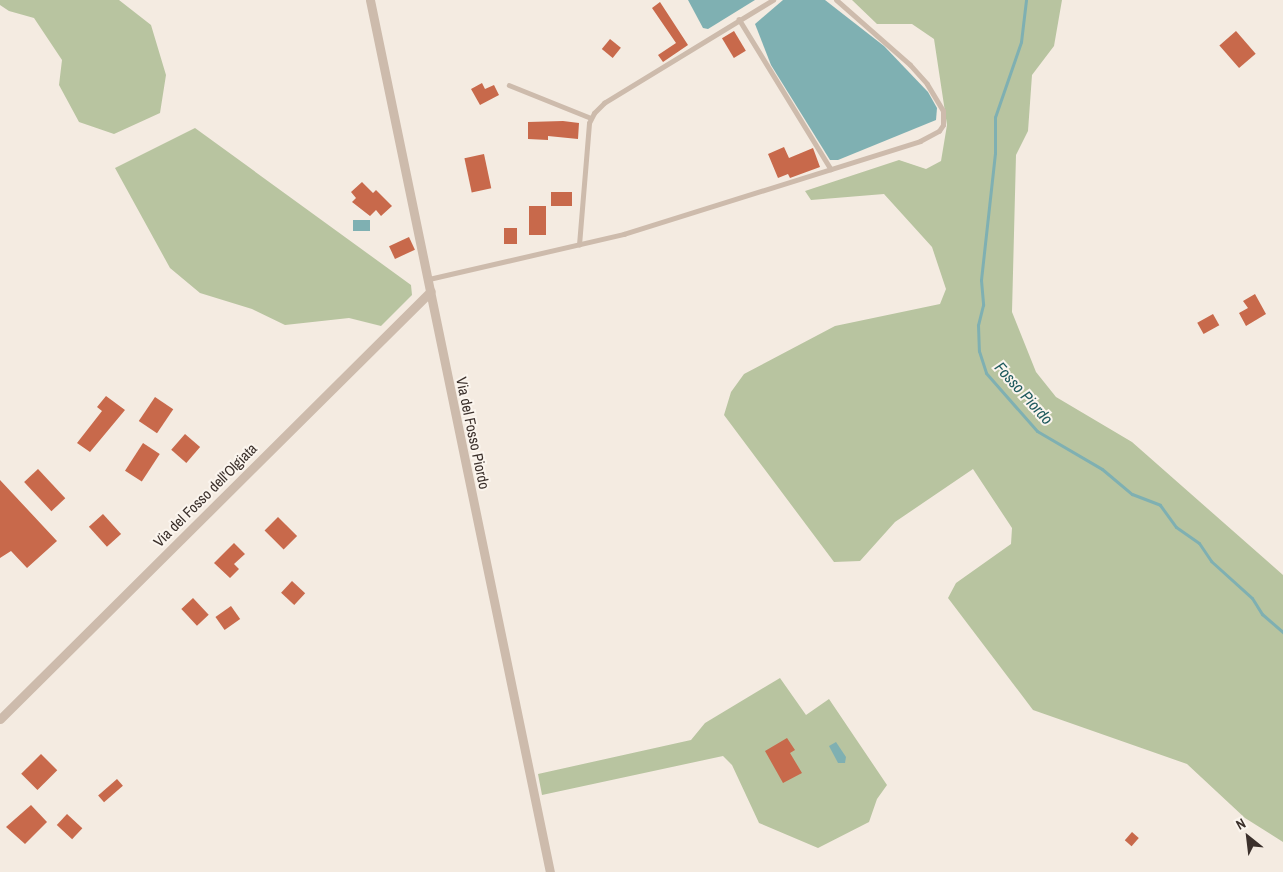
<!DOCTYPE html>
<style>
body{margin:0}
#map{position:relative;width:1283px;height:872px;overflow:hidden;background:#f4ebe1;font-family:"Archivo Narrow",sans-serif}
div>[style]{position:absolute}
.green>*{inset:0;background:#b8c4a0}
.water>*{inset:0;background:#7fb0b2;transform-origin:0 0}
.stream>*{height:3px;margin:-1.5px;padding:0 1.5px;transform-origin:1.5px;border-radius:1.5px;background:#7fb0b2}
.building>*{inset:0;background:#c8694b;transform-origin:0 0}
.lane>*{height:4.5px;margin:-2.25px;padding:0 2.25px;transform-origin:2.25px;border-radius:2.25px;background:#cdbbac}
.street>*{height:9px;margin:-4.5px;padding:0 4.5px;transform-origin:4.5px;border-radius:4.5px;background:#cdbbac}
span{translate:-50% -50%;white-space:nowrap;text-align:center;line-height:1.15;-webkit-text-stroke:4px #fbf5ee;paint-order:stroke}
.street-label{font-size:15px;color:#3b302b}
.water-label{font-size:16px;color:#1f5a5e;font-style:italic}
.north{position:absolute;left:1223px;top:812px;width:50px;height:50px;-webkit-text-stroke:4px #fbf5ee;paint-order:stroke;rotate:331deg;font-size:14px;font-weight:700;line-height:20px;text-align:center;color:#3b302b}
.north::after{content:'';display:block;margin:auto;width:18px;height:22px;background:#3b302b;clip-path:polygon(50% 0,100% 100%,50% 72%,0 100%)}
</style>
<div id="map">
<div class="green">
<div style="clip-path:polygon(0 0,119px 0,151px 25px,166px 75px,160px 113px,114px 134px,79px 122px,59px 85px,62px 60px,34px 18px,9px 11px,0 5px)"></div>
<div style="clip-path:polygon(852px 0,1062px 0,1054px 46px,1032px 75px,1028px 131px,1016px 155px,1012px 312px,1036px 372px,1056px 397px,1132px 442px,1283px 575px,1283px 842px,1245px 818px,1187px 764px,1033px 710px,948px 598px,956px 583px,1011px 544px,1012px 528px,973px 469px,895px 522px,860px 561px,834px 562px,724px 415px,731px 392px,744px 374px,835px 326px,940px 304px,946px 289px,932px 247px,884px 194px,811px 200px,805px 191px,899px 160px,926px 169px,941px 161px,947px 125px,934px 39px,912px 24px,877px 24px)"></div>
<div style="clip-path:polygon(195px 128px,411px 285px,412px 295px,381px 326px,349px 318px,285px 325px,252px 309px,200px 293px,170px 268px,115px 168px)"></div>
<div style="clip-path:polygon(780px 678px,806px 715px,829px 699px,887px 785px,877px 799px,869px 822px,818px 848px,759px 823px,732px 765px,723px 756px,542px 795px,538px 774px,691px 740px,705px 723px)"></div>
</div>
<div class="water">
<div style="clip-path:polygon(688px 0,755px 0,708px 29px,703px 28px)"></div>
<div style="clip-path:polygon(783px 0,825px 0,884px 46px,928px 92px,937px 108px,936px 120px,838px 160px,830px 160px,771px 65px,755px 24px)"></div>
<div style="left:353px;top:220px;width:17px;height:11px"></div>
<div style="clip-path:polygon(836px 742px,846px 757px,845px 763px,838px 763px,829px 746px)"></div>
</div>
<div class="stream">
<div style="left:1026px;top:0;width:42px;rotate:96.8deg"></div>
<div style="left:1021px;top:42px;width:79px;rotate:109.1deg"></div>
<div style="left:995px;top:117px;width:36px;rotate:90deg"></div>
<div style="left:995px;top:153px;width:128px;rotate:96.3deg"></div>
<div style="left:981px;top:280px;width:25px;rotate:85deg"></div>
<div style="left:983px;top:305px;width:21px;rotate:104deg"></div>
<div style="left:978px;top:325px;width:26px;rotate:88deg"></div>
<div style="left:979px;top:351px;width:23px;rotate:72deg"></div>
<div style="left:986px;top:373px;width:77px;rotate:48.7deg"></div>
<div style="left:1037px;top:431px;width:75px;rotate:30.3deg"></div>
<div style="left:1102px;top:469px;width:39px;rotate:40deg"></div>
<div style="left:1132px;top:494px;width:30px;rotate:21deg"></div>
<div style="left:1160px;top:505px;width:27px;rotate:54deg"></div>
<div style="left:1176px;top:527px;width:28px;rotate:35deg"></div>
<div style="left:1199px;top:543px;width:22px;rotate:56deg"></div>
<div style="left:1211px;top:561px;width:55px;rotate:42.1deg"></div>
<div style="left:1252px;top:598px;width:19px;rotate:58deg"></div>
<div style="left:1262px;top:614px;width:28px;rotate:41deg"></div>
</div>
<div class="building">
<div style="clip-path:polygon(660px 2px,688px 45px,663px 62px,658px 55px,676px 43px,652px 8px)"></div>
<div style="left:734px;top:31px;width:23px;height:14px;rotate:59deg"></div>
<div style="left:1236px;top:31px;width:30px;height:22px;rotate:49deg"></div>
<div style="left:610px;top:39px;width:14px;height:13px;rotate:39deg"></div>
<div style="clip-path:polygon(482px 83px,485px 89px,494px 85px,499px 95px,480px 105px,471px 89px)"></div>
<div style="clip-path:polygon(563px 121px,579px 123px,578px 139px,548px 136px,548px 140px,528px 139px,528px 122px)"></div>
<div style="clip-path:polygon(784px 147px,789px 158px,813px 148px,820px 167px,790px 178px,788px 174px,778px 178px,768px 154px)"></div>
<div style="left:484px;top:154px;width:35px;height:20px;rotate:78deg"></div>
<div style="clip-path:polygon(362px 182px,373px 193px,376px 190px,392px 206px,381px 216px,376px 210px,370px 216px,352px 202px,356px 198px,351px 192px)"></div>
<div style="left:551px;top:192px;width:21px;height:14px"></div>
<div style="left:529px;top:206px;width:17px;height:29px"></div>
<div style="left:504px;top:228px;width:13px;height:16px"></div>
<div style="left:409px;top:237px;width:14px;height:22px;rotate:65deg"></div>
<div style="clip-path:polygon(1255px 294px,1266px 314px,1246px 326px,1239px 313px,1248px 308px,1243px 301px)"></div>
<div style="left:1213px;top:314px;width:13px;height:18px;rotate:61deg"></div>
<div style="clip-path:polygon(106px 396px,125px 410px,90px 452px,77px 443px,102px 411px,97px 407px)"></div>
<div style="left:155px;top:397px;width:22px;height:29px;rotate:34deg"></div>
<div style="left:185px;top:434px;width:20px;height:21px;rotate:41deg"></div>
<div style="left:143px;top:443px;width:20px;height:33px;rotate:33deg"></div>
<div style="left:38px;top:469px;width:40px;height:19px;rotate:47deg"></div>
<div style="clip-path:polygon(0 480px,57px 541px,27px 568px,11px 551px,0 558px)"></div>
<div style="left:103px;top:514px;width:27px;height:19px;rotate:48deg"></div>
<div style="left:278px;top:517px;width:27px;height:19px;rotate:45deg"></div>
<div style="clip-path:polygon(234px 543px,245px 554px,234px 564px,239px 569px,230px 578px,214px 563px)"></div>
<div style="left:292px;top:581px;width:18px;height:16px;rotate:43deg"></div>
<div style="left:193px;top:598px;width:23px;height:16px;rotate:47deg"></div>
<div style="left:231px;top:606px;width:16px;height:19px;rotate:55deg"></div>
<div style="clip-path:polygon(787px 738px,795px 750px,790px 753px,802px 773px,783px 783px,765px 751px)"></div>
<div style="left:41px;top:754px;width:23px;height:28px;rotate:45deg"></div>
<div style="left:117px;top:779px;width:9px;height:25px;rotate:49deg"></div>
<div style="clip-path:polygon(31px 805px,47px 822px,25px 844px,6px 827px)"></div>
<div style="left:67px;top:814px;width:21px;height:15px;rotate:43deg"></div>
<div style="left:1132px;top:832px;width:9px;height:11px;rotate:41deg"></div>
</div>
<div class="lane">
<div style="left:739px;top:19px;width:176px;rotate:58.5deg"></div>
<div style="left:509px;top:85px;width:88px;rotate:21.9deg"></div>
<div style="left:579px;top:245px;width:122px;rotate:-85.3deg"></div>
<div style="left:589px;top:123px;width:11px;rotate:-63deg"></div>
<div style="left:594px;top:113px;width:14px;rotate:-45deg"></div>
<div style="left:604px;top:103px;width:198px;rotate:-31.4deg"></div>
<div style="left:429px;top:279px;width:200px;rotate:-13deg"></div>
<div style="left:624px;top:234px;width:310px;rotate:-17.4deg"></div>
<div style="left:920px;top:141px;width:21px;rotate:-28deg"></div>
<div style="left:939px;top:131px;width:7px;rotate:-56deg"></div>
<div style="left:943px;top:125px;width:14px;rotate:-90deg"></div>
<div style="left:943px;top:111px;width:31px;rotate:-121deg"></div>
<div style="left:927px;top:84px;width:25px;rotate:-132deg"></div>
<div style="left:910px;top:65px;width:98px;rotate:-138.7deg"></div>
</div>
<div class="street">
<div style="left:370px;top:0;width:890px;rotate:78.34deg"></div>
<div style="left:0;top:719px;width:607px;rotate:-44.8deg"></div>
</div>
<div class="street-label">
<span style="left:473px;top:433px;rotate:78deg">Via del Fosso Piordo</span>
<span style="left:205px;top:495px;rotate:-45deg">Via del Fosso dell'Olgiata</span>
</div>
<div class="water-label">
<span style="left:1024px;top:393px;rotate:48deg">Fosso Piordo</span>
</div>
<div class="north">N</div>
</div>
